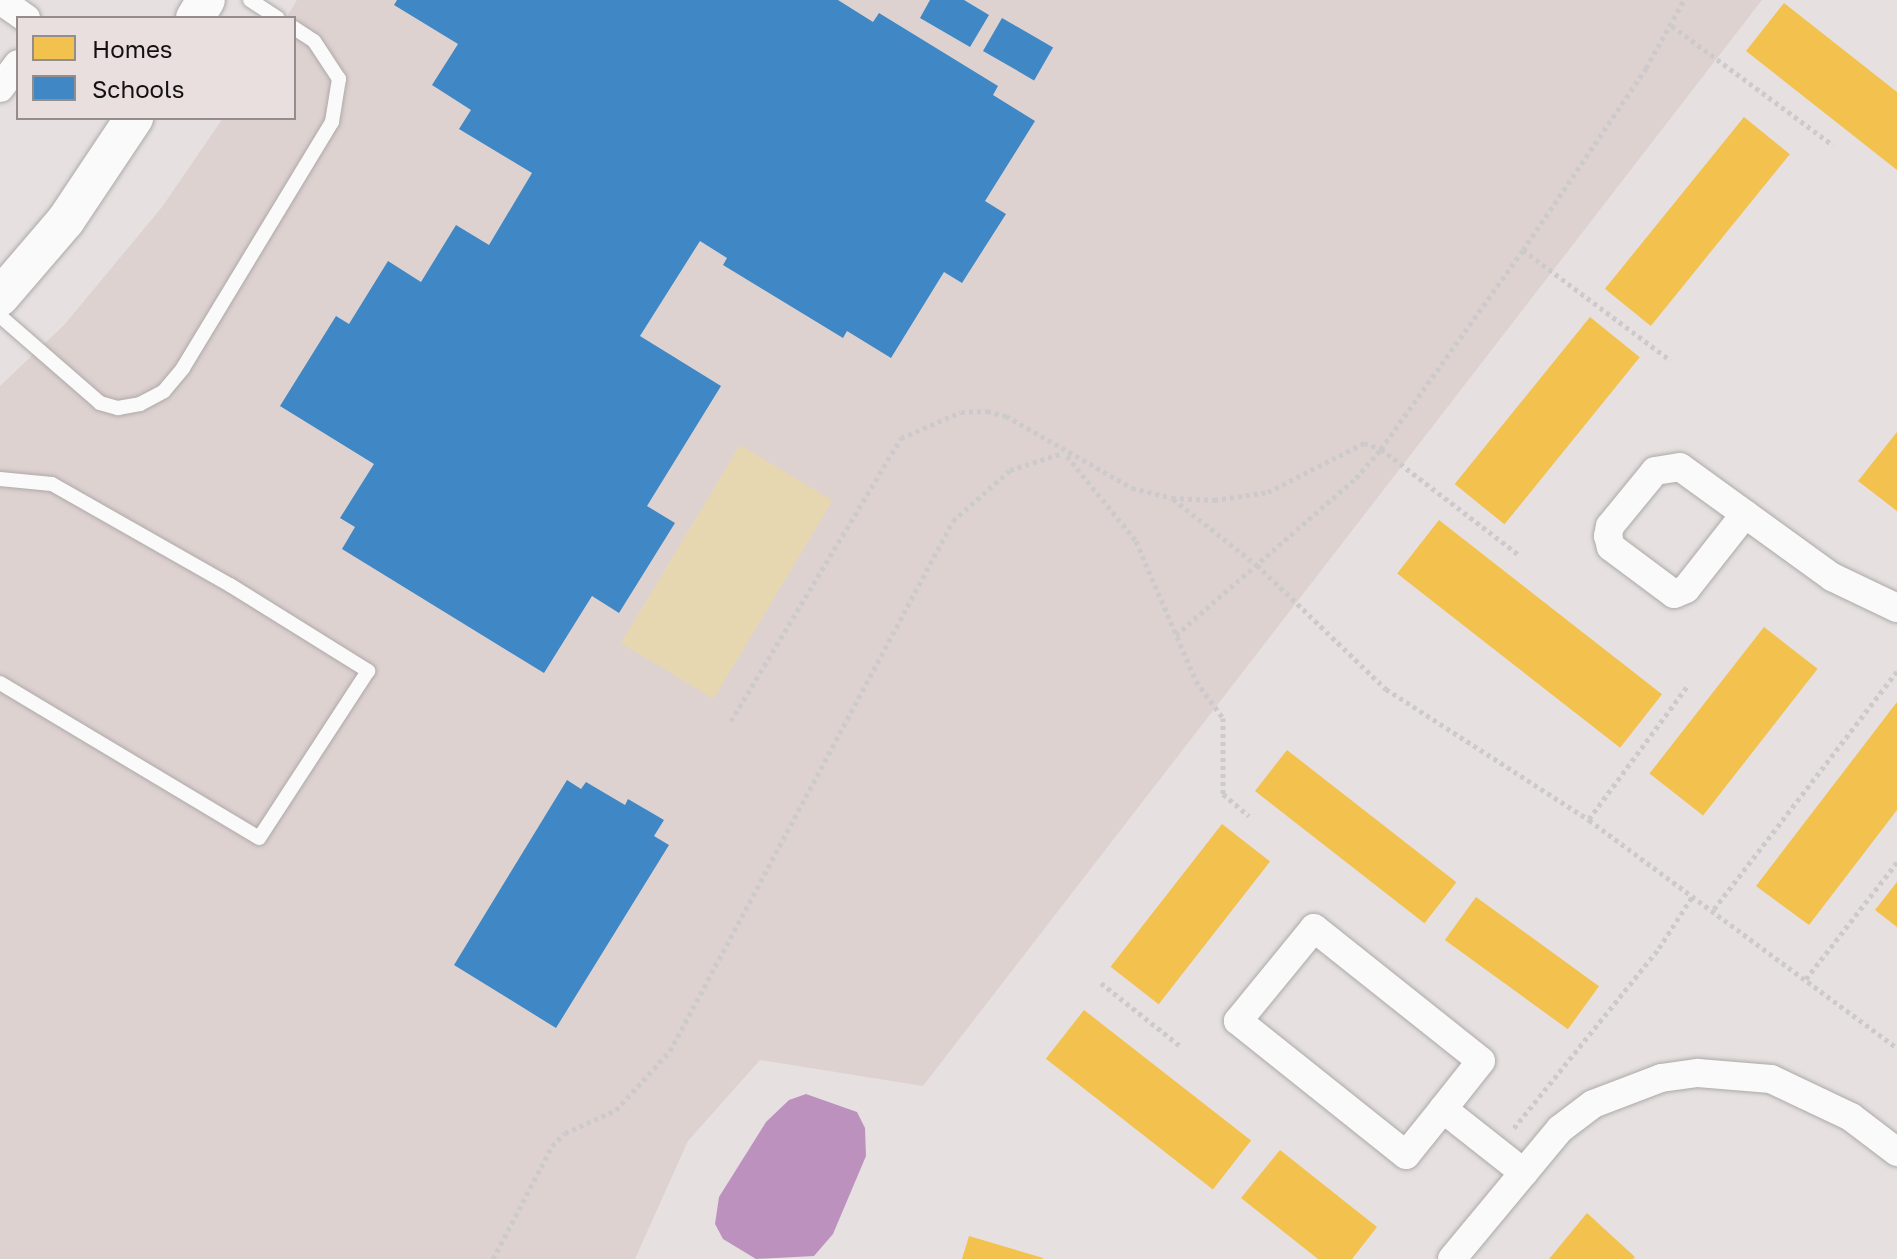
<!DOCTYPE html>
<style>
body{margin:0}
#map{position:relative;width:1897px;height:1259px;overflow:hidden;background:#e6e1e0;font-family:"Golos Text",sans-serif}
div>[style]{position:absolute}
.built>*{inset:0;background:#ded2d0}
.green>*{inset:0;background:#e6d7b1;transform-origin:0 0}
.water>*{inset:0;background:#bc91be}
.homes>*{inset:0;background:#f2c14e;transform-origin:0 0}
.schools>*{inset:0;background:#3f88c5;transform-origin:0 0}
.path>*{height:5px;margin-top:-2.5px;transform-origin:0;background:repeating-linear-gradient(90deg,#cccaca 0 4px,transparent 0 8px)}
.roads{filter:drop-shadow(0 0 2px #ada9a9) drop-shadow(0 0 2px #ada9a9)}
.lane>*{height:14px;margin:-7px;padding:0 7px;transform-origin:7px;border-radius:7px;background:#fbfafa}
.street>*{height:28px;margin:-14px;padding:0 14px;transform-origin:14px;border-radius:14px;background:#fbfafa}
.secondary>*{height:38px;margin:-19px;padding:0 19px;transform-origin:19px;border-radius:19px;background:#fbfafa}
span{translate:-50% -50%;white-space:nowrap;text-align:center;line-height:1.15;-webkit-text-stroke:8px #e8dfde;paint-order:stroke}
.legend{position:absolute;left:16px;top:16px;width:280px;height:104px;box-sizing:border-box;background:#e8dfde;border:2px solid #938d8c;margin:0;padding:10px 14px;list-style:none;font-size:24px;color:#141110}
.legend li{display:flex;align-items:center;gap:16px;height:40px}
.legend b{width:40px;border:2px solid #938d8c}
</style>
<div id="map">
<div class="built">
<div style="clip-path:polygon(297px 0,1762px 0,923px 1086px,760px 1060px,688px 1141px,635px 1259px,0 1259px,0 386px,64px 325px,162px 207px,223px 118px,294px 118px,294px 18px,286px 18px)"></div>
</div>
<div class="green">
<div style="left:740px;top:445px;width:108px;height:231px;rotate:31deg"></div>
</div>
<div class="water">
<div style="clip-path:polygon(806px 1094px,857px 1112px,865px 1128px,866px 1156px,833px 1234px,814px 1256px,756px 1259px,723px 1239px,715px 1224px,719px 1197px,766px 1122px,789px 1100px)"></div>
</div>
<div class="homes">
<div style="clip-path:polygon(1784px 3px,1897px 92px,1897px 170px,1746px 51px)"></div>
<div style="left:1744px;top:117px;width:59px;height:221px;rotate:39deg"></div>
<div style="left:1590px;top:317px;width:64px;height:215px;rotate:39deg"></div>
<div style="clip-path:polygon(1897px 432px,1897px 511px,1858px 481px)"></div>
<div style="left:1439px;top:520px;width:283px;height:68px;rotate:38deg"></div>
<div style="left:1764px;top:627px;width:68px;height:186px;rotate:38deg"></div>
<div style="clip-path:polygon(1897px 702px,1897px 810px,1809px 925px,1756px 886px)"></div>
<div style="left:1287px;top:750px;width:215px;height:52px;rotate:38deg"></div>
<div style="left:1222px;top:824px;width:61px;height:181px;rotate:38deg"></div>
<div style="clip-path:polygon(1897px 882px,1897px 927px,1875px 910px)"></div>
<div style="left:1476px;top:897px;width:152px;height:53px;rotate:36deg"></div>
<div style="left:1084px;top:1010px;width:212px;height:62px;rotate:38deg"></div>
<div style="clip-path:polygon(1280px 1150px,1377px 1227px,1352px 1259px,1318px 1259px,1241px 1198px)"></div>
<div style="clip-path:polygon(1587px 1213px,1635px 1257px,1633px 1259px,1549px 1259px)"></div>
<div style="clip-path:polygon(969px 1236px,1043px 1258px,1043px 1259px,962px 1259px)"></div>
</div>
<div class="schools">
<div style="clip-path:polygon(397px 0,838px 0,873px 22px,879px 13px,998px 86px,993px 95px,1035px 121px,985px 201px,1006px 214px,962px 283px,944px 272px,891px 358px,847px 331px,843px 338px,723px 265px,727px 258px,700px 241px,640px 336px,721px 386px,647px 506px,675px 523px,619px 613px,592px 596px,544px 673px,342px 549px,355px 527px,340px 518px,374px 464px,280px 406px,336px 316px,349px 324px,388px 261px,421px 282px,456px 225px,489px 245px,532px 173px,459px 129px,471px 110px,432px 85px,458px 44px,394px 5px)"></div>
<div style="clip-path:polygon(930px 0,964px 0,989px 15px,970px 47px,920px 18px)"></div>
<div style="left:1002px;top:18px;width:59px;height:38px;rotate:30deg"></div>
<div style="clip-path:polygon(567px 780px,581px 789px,586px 782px,625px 805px,628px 799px,664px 820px,654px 836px,669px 845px,556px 1028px,454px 965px)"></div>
</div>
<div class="path">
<div style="left:1672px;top:26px;width:200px;rotate:36.5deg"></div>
<div style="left:1523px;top:250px;width:184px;rotate:36.8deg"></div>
<div style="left:1067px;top:456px;width:109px;rotate:50.9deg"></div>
<div style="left:1136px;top:541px;width:152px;rotate:66.8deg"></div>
<div style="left:1196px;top:681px;width:46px;rotate:53.9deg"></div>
<div style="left:1223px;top:718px;width:76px;rotate:90deg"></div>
<div style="left:1223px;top:794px;width:34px;rotate:40deg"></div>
<div style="left:1173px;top:499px;width:107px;rotate:38.2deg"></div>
<div style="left:1257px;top:565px;width:179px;rotate:43.9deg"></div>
<div style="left:1386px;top:689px;width:242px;rotate:32.8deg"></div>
<div style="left:1589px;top:820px;width:383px;rotate:36.5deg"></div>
<div style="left:1176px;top:635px;width:239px;rotate:-41.1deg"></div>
<div style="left:1356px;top:478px;width:38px;rotate:-49deg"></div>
<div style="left:1381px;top:449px;width:244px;rotate:-54.5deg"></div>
<div style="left:1523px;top:250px;width:220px;rotate:-55.9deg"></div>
<div style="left:1646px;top:68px;width:78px;rotate:-60.8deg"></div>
<div style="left:731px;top:721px;width:330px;rotate:-59deg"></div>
<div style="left:901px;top:438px;width:65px;rotate:-23.4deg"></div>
<div style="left:961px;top:412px;width:26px;rotate:-2deg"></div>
<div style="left:987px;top:411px;width:20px;rotate:15deg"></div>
<div style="left:1006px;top:416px;width:145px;rotate:29.7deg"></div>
<div style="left:1132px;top:488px;width:41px;rotate:14deg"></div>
<div style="left:1172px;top:498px;width:42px;rotate:2.7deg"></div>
<div style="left:1214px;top:500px;width:55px;rotate:-8.4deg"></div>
<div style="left:1268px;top:492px;width:108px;rotate:-27deg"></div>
<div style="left:1364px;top:443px;width:18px;rotate:19deg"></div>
<div style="left:1381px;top:449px;width:174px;rotate:37.5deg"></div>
<div style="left:1589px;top:819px;width:167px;rotate:-53.5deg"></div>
<div style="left:1714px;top:909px;width:300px;rotate:-52.4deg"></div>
<div style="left:1806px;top:979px;width:148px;rotate:-52.1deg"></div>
<div style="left:1101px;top:983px;width:100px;rotate:38.5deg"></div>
<div style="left:1514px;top:1128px;width:231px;rotate:-51.1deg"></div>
<div style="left:1659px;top:948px;width:64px;rotate:-57.1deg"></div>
<div style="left:493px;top:1259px;width:127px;rotate:-62.4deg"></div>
<div style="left:552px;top:1146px;width:18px;rotate:-45deg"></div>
<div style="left:565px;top:1133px;width:56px;rotate:-24.3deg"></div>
<div style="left:616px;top:1110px;width:80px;rotate:-47.5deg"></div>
<div style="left:670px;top:1051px;width:601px;rotate:-61.9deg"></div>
<div style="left:953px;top:521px;width:76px;rotate:-41.8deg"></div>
<div style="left:1010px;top:470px;width:56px;rotate:-17.8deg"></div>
</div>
<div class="roads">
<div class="lane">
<div style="left:250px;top:0;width:33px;rotate:33deg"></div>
<div style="left:0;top:316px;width:133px;rotate:41deg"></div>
<div style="left:100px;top:403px;width:19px;rotate:16deg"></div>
<div style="left:118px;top:408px;width:22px;rotate:-10deg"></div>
<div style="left:140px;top:404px;width:27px;rotate:-28deg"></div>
<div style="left:164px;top:391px;width:30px;rotate:-50deg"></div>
<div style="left:183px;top:368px;width:288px;rotate:-58.8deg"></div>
<div style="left:332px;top:122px;width:44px;rotate:-80.8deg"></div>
<div style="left:339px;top:79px;width:45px;rotate:-123.3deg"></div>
<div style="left:314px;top:41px;width:24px;rotate:-147deg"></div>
<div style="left:0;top:479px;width:52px;rotate:5.5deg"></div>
<div style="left:52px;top:484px;width:205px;rotate:29.6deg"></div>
<div style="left:230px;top:585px;width:163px;rotate:31.9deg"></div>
<div style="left:368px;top:671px;width:199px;rotate:123.1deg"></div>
<div style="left:259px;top:838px;width:302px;rotate:-149.1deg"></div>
</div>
<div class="street">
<div style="left:0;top:0;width:32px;rotate:35deg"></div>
<div style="left:0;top:88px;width:30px;rotate:-53deg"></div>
<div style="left:1745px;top:514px;width:95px;rotate:128.2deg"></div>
<div style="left:1686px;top:589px;width:13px;rotate:157deg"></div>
<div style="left:1674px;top:594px;width:79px;rotate:-143.3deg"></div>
<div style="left:1611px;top:547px;width:11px;rotate:-105deg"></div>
<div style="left:1608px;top:536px;width:10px;rotate:-79deg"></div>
<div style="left:1610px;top:526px;width:71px;rotate:-50.7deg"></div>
<div style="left:1655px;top:471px;width:25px;rotate:-9deg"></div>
<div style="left:1680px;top:467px;width:188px;rotate:35.9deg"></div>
<div style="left:1832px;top:577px;width:72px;rotate:25.5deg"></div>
<div style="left:1443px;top:1109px;width:59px;rotate:128.8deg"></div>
<div style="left:1406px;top:1155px;width:215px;rotate:-141.4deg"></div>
<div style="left:1238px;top:1021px;width:120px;rotate:-50.7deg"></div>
<div style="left:1314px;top:928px;width:213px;rotate:38.5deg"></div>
<div style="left:1481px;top:1061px;width:61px;rotate:128.4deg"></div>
<div style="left:1443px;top:1109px;width:103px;rotate:38.3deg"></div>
<div style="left:1452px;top:1259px;width:169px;rotate:-50.3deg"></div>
<div style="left:1560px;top:1129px;width:41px;rotate:-37.1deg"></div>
<div style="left:1593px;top:1104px;width:73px;rotate:-20.9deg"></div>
<div style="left:1661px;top:1078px;width:37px;rotate:-8deg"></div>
<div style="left:1698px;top:1073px;width:73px;rotate:4.7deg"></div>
<div style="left:1771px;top:1079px;width:89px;rotate:25.4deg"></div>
<div style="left:1851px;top:1117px;width:58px;rotate:37.3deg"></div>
</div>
<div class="secondary">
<div style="left:195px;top:18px;width:21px;rotate:-59deg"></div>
<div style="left:0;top:297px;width:101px;rotate:-49.4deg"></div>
<div style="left:66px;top:220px;width:123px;rotate:-56.3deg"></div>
</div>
</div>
<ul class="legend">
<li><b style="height:22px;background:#f2c14e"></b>Homes</li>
<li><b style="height:22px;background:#3f88c5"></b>Schools</li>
</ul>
</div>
